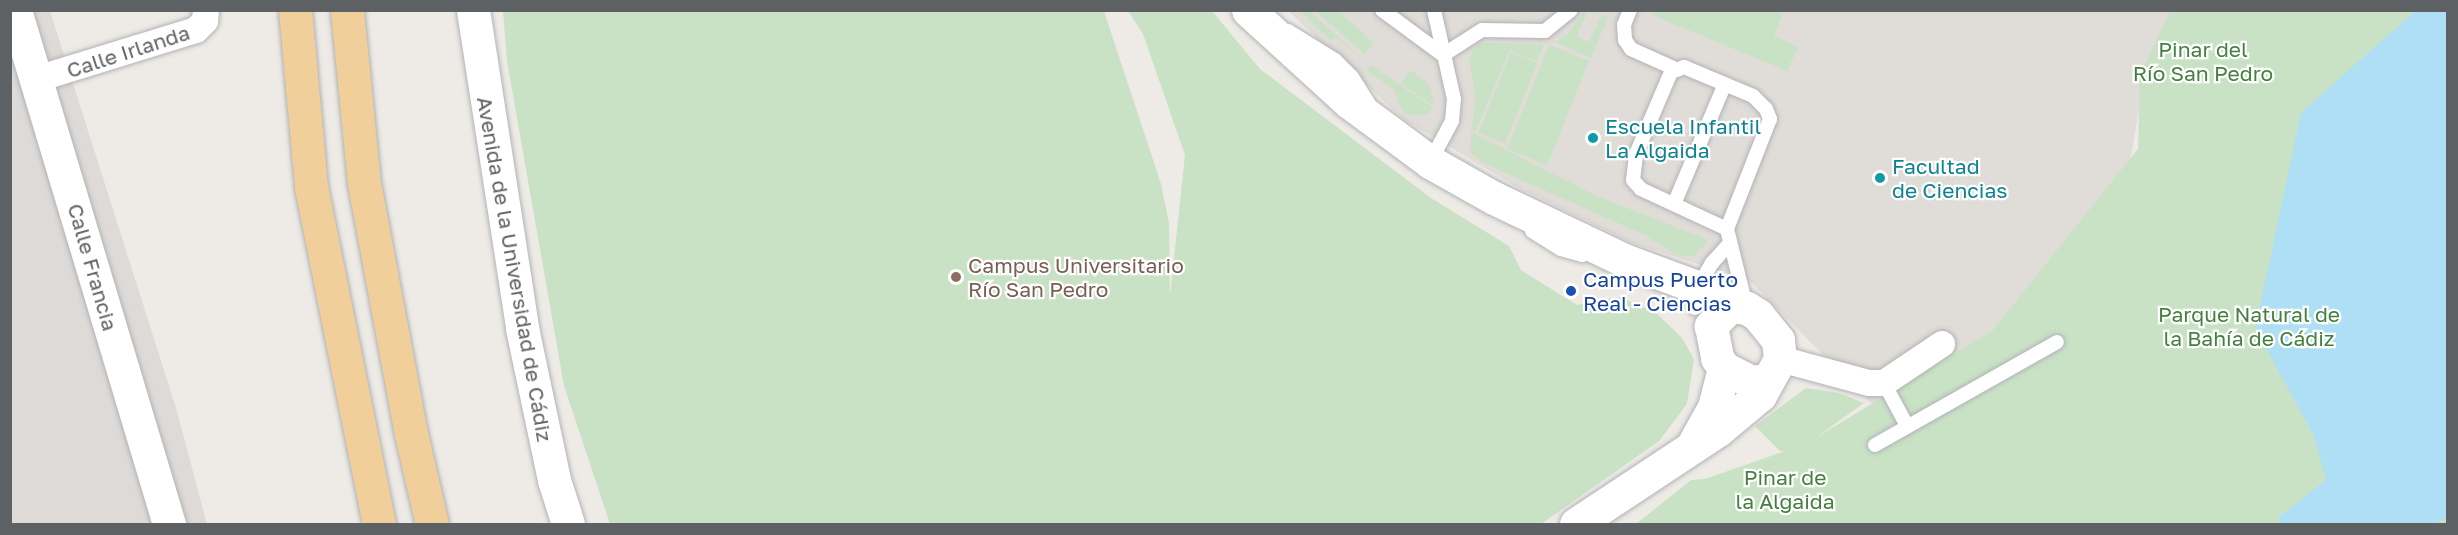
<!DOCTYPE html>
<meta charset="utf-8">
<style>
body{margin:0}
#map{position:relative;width:2458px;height:535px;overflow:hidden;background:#eeebe6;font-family:"Golos Text",sans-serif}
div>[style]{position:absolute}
.industrial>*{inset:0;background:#dddad8}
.education>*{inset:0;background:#e0dcd7}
.green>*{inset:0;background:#c9e2c5;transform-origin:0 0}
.water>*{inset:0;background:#afdff4}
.roads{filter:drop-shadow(0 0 2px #b1b3b6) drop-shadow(0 0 2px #b1b3b6)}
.service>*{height:14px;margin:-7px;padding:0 7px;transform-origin:7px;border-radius:7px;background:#fff}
.minor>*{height:26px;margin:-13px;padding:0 13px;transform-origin:13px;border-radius:13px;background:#fff}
.tertiary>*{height:33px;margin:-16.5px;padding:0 16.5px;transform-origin:16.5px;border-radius:16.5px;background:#fff}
.motorway>*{height:33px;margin:-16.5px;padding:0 16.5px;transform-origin:16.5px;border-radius:16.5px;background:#f0cf9b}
.dots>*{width:16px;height:16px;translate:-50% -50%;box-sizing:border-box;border:3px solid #fff;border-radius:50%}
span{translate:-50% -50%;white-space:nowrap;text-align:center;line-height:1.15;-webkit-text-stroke:4.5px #fff;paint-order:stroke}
.park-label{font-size:21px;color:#458040}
.street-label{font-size:21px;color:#5d6164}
.culture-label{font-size:21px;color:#0d838f}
.left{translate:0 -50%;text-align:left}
.education-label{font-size:21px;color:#785e54}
.transit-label{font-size:21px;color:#164399}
.frame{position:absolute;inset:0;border:12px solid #5d6164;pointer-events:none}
</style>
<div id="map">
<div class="industrial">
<div style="clip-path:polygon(10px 11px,50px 11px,176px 408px,207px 524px,11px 524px)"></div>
</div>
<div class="education">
<div style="clip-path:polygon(1288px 11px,2170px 11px,2148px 58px,2127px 179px,2179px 524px,1877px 409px,1750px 281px,1630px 242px,1517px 187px,1403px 119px)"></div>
</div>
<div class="green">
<div style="clip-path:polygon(1654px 10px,1776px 11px,1783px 14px,1774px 36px,1798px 47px,1787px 71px,1652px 15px)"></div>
<div style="clip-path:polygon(503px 11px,1104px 11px,1161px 184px,1169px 223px,1170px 295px,1185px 155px,1143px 34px,1128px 11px,1212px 11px,1260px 69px,1431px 198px,1509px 246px,1521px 270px,1577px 305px,1619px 297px,1654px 311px,1682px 338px,1694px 359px,1687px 404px,1659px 441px,1541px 524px,610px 524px,564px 386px,507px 61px)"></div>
<div style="clip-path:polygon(1300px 11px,1310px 11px,1359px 56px,1336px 38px,1331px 41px)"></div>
<div style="clip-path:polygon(1316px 11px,1339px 11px,1373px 43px,1364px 54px)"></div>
<div style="clip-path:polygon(1584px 11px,1588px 11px,1577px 36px,1589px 42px,1602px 14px,1608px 17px,1591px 58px,1555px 42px,1568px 34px)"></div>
<div style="clip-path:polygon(2170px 11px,2447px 11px,2447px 524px,1636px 524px,1691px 480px,1705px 479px,1785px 451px,1780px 451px,1755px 426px,1806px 388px,1839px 393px,1864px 403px,1817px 437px,1992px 331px,2138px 149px,2140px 74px)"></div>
<div style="clip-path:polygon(1486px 43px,1544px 44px,1537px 61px,1510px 50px,1475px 132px,1472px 130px,1475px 95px,1469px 59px,1477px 44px)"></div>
<div style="left:1549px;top:45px;width:43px;height:112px;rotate:22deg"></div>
<div style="left:1511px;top:52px;width:29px;height:87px;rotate:22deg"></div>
<div style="clip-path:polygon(1371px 65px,1432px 107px,1428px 115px,1406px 115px,1398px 104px,1395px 90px,1367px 71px)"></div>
<div style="clip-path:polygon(1410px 70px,1430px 85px,1434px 106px,1401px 84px)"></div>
<div style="clip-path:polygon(1471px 132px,1601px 198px,1709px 240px,1694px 256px,1676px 255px,1645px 235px,1483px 163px,1470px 152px)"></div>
</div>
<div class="water">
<div style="clip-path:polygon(2415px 11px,2447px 11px,2447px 518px,2434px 524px,2281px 524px,2279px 517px,2326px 480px,2314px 436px,2255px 329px,2301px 113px)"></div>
</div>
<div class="roads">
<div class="service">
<div style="left:1382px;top:10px;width:76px;rotate:36.4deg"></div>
<div style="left:1630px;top:10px;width:16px;rotate:112deg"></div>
<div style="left:1624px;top:25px;width:15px;rotate:86deg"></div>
<div style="left:1625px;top:40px;width:11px;rotate:56deg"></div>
<div style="left:1631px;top:49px;width:51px;rotate:24.1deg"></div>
<div style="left:1288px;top:31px;width:55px;rotate:31.7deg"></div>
<div style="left:1335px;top:60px;width:24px;rotate:45deg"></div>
<div style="left:1352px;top:77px;width:34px;rotate:58deg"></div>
<div style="left:1443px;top:55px;width:46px;rotate:-32.7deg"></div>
<div style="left:1482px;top:30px;width:63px;rotate:0.9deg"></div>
<div style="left:1545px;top:31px;width:33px;rotate:-39deg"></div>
<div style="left:1430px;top:162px;width:47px;rotate:-61.8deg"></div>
<div style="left:1452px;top:121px;width:22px;rotate:-85deg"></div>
<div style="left:1454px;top:99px;width:91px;rotate:-102.7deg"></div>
<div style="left:1674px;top:204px;width:130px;rotate:-67deg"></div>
<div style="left:1727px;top:229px;width:95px;rotate:-155.1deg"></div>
<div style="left:1641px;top:189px;width:12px;rotate:-132deg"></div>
<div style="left:1633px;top:180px;width:26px;rotate:-83deg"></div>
<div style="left:1636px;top:154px;width:89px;rotate:-66.9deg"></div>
<div style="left:1671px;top:72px;width:14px;rotate:-21deg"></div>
<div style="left:1684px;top:67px;width:75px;rotate:22.8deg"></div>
<div style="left:1753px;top:96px;width:18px;rotate:45deg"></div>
<div style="left:1766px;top:109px;width:11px;rotate:68deg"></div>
<div style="left:1770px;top:119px;width:118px;rotate:111.4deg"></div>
<div style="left:1727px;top:229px;width:79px;rotate:76.1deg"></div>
<div style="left:1532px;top:231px;width:34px;rotate:32deg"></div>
<div style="left:1561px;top:249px;width:22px;rotate:16deg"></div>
<div style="left:1695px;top:308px;width:21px;rotate:-82deg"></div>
<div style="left:1698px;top:287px;width:28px;rotate:-60deg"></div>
<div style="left:1712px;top:263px;width:27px;rotate:-48deg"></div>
<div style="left:1884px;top:383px;width:47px;rotate:61.8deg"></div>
<div style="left:1875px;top:445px;width:209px;rotate:-29.5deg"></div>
</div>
<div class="minor">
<div style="left:37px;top:79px;width:166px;rotate:-17.1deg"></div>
<div style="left:196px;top:30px;width:13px;rotate:-45deg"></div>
<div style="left:205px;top:21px;width:11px;rotate:-85deg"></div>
<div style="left:1780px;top:359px;width:92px;rotate:15.1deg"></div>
<div style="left:1869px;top:383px;width:15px"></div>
<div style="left:1884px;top:383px;width:70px;rotate:-33.9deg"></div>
</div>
<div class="tertiary">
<div style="left:15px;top:10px;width:537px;rotate:73.32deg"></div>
<div style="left:473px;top:10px;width:322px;rotate:81.2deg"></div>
<div style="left:522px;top:328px;width:155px;rotate:78.1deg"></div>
<div style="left:554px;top:480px;width:46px;rotate:72.3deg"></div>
<div style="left:1248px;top:10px;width:137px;rotate:42.3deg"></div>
<div style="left:1349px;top:102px;width:101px;rotate:36.5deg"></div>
<div style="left:1430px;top:162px;width:73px;rotate:29.4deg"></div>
<div style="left:1494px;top:198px;width:144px;rotate:25.5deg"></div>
<div style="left:1624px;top:260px;width:107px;rotate:20.3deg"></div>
<div style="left:1724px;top:297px;width:17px;rotate:33deg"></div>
<div style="left:1694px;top:443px;width:41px;rotate:-60.9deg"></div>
<div style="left:1714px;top:407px;width:40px;rotate:-75.6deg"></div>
<div style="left:1576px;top:524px;width:170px;rotate:-33.5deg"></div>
<div style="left:1718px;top:430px;width:55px;rotate:-39.8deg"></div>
<div style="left:1760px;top:395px;width:41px;rotate:-60.9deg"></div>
<div style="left:1780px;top:359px;width:19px;rotate:-96deg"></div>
<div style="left:1778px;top:340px;width:32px;rotate:-129deg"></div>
<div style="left:1758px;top:315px;width:13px;rotate:-148deg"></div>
<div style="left:1747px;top:308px;width:17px;rotate:-173deg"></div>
<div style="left:1730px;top:306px;width:28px;rotate:134deg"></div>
<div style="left:1711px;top:326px;width:33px;rotate:79deg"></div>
<div style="left:1717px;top:358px;width:12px;rotate:55deg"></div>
<div style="left:1724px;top:368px;width:30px;rotate:27deg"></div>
<div style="left:1751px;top:382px;width:17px;rotate:-7deg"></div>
</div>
<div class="motorway">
<div style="left:295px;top:10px;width:178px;rotate:84.8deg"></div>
<div style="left:311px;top:187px;width:344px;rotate:78.6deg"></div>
<div style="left:347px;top:10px;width:174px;rotate:84.4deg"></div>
<div style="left:364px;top:183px;width:255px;rotate:79.4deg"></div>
<div style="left:411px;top:434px;width:92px;rotate:76.9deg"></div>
</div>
</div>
<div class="dots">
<div style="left:1593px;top:138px;background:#0f9aa8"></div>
<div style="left:1880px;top:178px;background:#0f9aa8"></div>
<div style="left:956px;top:277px;background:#8d6e63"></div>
<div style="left:1571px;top:291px;background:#1a4fb4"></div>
</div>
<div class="park-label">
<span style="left:2203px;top:61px">Pinar del<br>Río San Pedro</span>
<span style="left:2249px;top:326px">Parque Natural de<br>la Bahía de Cádiz</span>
<span style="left:1785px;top:489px">Pinar de<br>la Algaida</span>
</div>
<div class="street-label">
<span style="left:128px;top:51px;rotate:-18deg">Calle Irlanda</span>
<span style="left:93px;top:267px;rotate:74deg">Calle Francia</span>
<span style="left:515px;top:269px;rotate:80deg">Avenida de la Universidad de Cádiz</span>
</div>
<div class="culture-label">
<span class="left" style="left:1605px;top:138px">Escuela Infantil<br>La Algaida</span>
<span class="left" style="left:1892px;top:178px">Facultad<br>de Ciencias</span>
</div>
<div class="education-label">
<span class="left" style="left:968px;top:277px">Campus Universitario<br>Río San Pedro</span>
</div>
<div class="transit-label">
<span class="left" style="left:1583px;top:291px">Campus Puerto<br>Real - Ciencias</span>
</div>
<div class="frame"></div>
</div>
